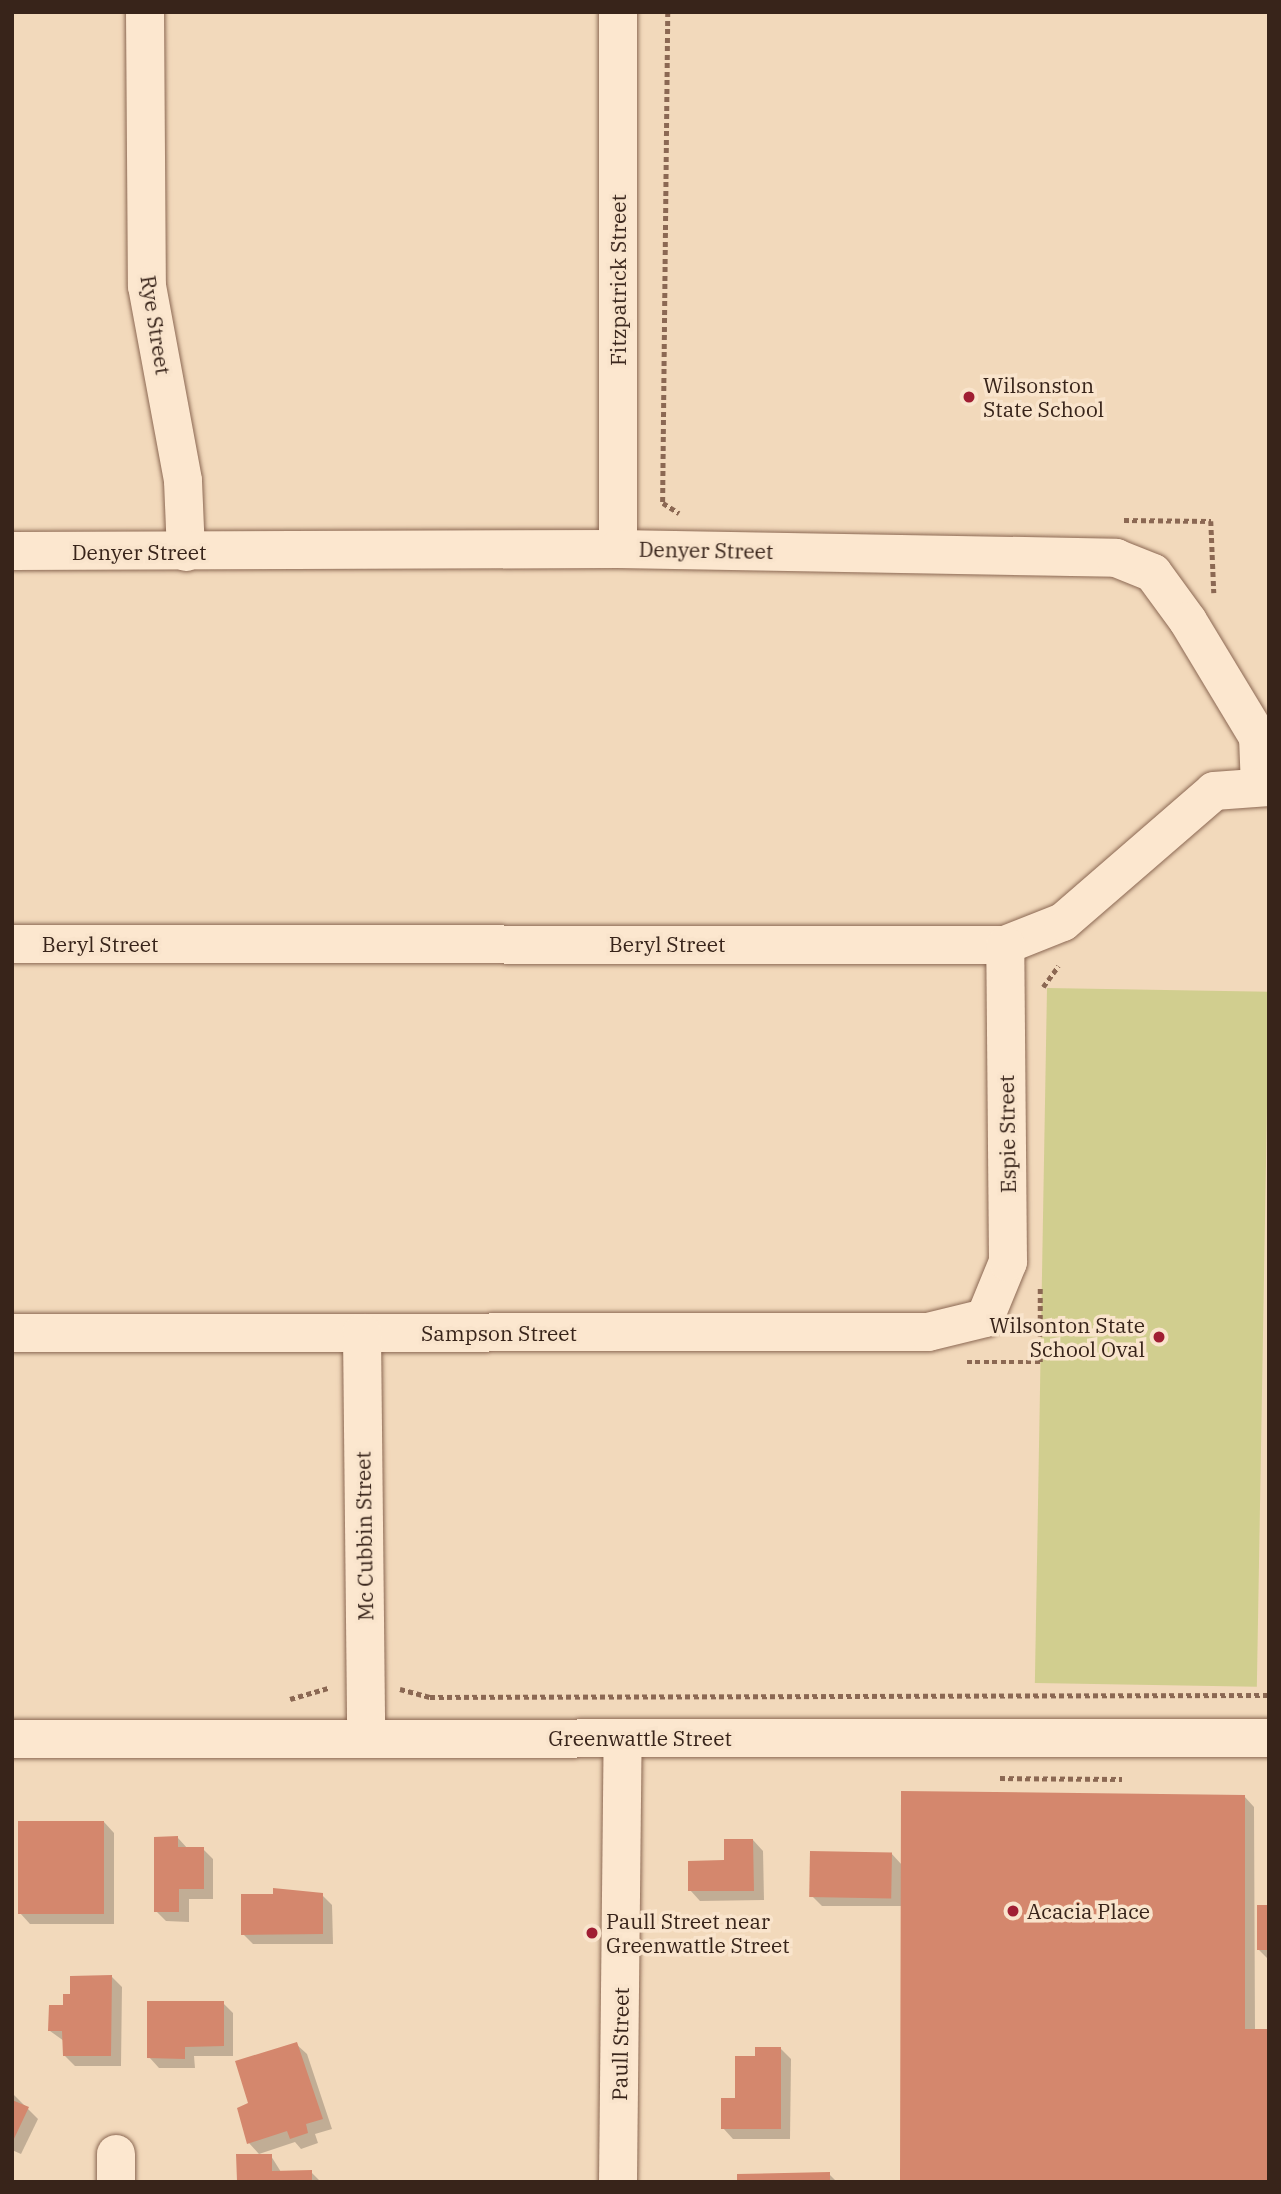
<!DOCTYPE html>
<style>
body{margin:0}
#map{position:relative;width:1281px;height:2194px;overflow:hidden;background:#f2d9bb;font-family:"IBM Plex Serif",serif}
div>[style]{position:absolute}
.green>*{inset:0;background:#d1ce8f;transform-origin:0 0}
.shadow>*{inset:0;background:#0003}
.building>*{inset:0;background:#d4876d;transform-origin:0 0}
.path>*{height:4.5px;margin-top:-2.25px;transform-origin:0;background:repeating-linear-gradient(90deg,#8b6853 0 5px,transparent 0 8.5px)}
.roads{filter:drop-shadow(0 0 2px #8b6853) drop-shadow(0 0 2px #8b6853)}
.minor>*{height:38px;margin:-19px;padding:0 19px;transform-origin:19px;border-radius:19px;background:#fce7cf}
.secondary>*{height:38px;margin:-19px;padding:0 19px;transform-origin:19px;border-radius:19px;background:#fce7cf}
.dots>*{width:19px;height:19px;translate:-50% -50%;box-sizing:border-box;border:4px solid #f9e4cc;border-radius:50%}
span{translate:-50% -50%;white-space:nowrap;text-align:center;line-height:1.15;-webkit-text-stroke:7px #f9e4cc;paint-order:stroke}
.street-label{font-size:21px;color:#38241a}
.poi-label{font-size:21px;color:#38241a}
.left{translate:0 -50%;text-align:left}
.right{translate:-100% -50%;text-align:right}
.frame{position:absolute;inset:0;border:14px solid #38241a;pointer-events:none}
</style>
<div id="map">
<div class="green">
<div style="left:1047px;top:988px;width:222px;height:695px;rotate:1deg"></div>
</div>
<div class="shadow">
<div style="clip-path:polygon(1244px 1796px,1254px 1807px,1255px 2031px,1269px 2182px,902px 1906px,822px 1906px,812px 1896px,891px 1853px,902px 1865px)"></div>
<div style="clip-path:polygon(104px 1822px,114px 1833px,114px 1924px,30px 1924px,20px 1913px)"></div>
<div style="clip-path:polygon(178px 1838px,188px 1849px,203px 1849px,213px 1859px,213px 1899px,189px 1899px,189px 1922px,166px 1921px,156px 1911px)"></div>
<div style="clip-path:polygon(753px 1840px,763px 1851px,764px 1900px,700px 1901px,690px 1890px)"></div>
<div style="clip-path:polygon(322px 1895px,332px 1905px,333px 1944px,253px 1944px,243px 1934px)"></div>
<div style="clip-path:polygon(1269px 1906px,1269px 1960px,1259px 1950px)"></div>
<div style="clip-path:polygon(112px 1977px,122px 1987px,121px 2066px,75px 2066px,65px 2056px,64px 2041px,50px 2031px,65px 2006px)"></div>
<div style="clip-path:polygon(223px 2003px,233px 2013px,233px 2056px,194px 2056px,195px 2068px,159px 2068px,149px 2057px)"></div>
<div style="clip-path:polygon(296px 2044px,307px 2054px,332px 2129px,315px 2134px,318px 2143px,301px 2149px,295px 2142px,259px 2154px,249px 2143px,239px 2109px,250px 2104px)"></div>
<div style="clip-path:polygon(781px 2049px,791px 2059px,790px 2139px,733px 2139px,723px 2128px,756px 2058px)"></div>
<div style="clip-path:polygon(12px 2093px,38px 2119px,21px 2154px,12px 2150px)"></div>
<div style="clip-path:polygon(271px 2156px,281px 2172px,311px 2172px,321px 2182px,239px 2181px)"></div>
<div style="clip-path:polygon(829px 2174px,837px 2182px,739px 2182px)"></div>
</div>
<div class="building">
<div style="clip-path:polygon(901px 1791px,1245px 1795px,1245px 2029px,1269px 2029px,1269px 2182px,900px 2182px)"></div>
<div style="left:18px;top:1821px;width:86px;height:93px"></div>
<div style="clip-path:polygon(178px 1836px,178px 1847px,204px 1847px,204px 1889px,179px 1889px,179px 1912px,154px 1912px,154px 1837px)"></div>
<div style="clip-path:polygon(724px 1839px,753px 1839px,754px 1891px,688px 1891px,688px 1861px,724px 1860px)"></div>
<div style="left:810px;top:1851px;width:82px;height:46px;rotate:1deg"></div>
<div style="clip-path:polygon(273px 1888px,323px 1893px,323px 1934px,241px 1935px,241px 1894px,273px 1894px)"></div>
<div style="left:1257px;top:1905px;width:12px;height:45px"></div>
<div style="clip-path:polygon(112px 1975px,111px 2056px,63px 2056px,62px 2031px,48px 2031px,49px 2005px,63px 2005px,63px 1994px,70px 1994px,70px 1976px)"></div>
<div style="clip-path:polygon(147px 2001px,224px 2001px,224px 2046px,185px 2047px,185px 2059px,147px 2058px)"></div>
<div style="clip-path:polygon(297px 2042px,323px 2119px,306px 2124px,308px 2133px,290px 2139px,287px 2131px,247px 2144px,237px 2108px,248px 2103px,235px 2061px)"></div>
<div style="clip-path:polygon(755px 2047px,781px 2047px,781px 2129px,721px 2129px,721px 2098px,735px 2098px,735px 2056px,755px 2056px)"></div>
<div style="clip-path:polygon(12px 2100px,29px 2107px,12px 2143px)"></div>
<div style="clip-path:polygon(236px 2154px,272px 2154px,272px 2171px,312px 2170px,312px 2182px,237px 2181px)"></div>
<div style="clip-path:polygon(830px 2172px,830px 2182px,737px 2182px,737px 2174px)"></div>
</div>
<div class="path">
<div style="left:668px;top:12px;width:491px;rotate:90.6deg"></div>
<div style="left:663px;top:503px;width:19px;rotate:32deg"></div>
<div style="left:1124px;top:520px;width:87px;rotate:0.7deg"></div>
<div style="left:1211px;top:521px;width:72px;rotate:87.6deg"></div>
<div style="left:1043px;top:987px;width:26px;rotate:-54deg"></div>
<div style="left:967px;top:1362px;width:73px"></div>
<div style="left:1040px;top:1362px;width:76px;rotate:-90deg"></div>
<div style="left:400px;top:1689px;width:31px;rotate:15deg"></div>
<div style="left:430px;top:1697px;width:839px;rotate:-0.14deg"></div>
<div style="left:290px;top:1699px;width:40px;rotate:-16deg"></div>
<div style="left:1000px;top:1778px;width:122px;rotate:0.5deg"></div>
</div>
<div class="roads">
<div class="minor">
<div style="left:145px;top:12px;width:274px;rotate:89.6deg"></div>
<div style="left:147px;top:286px;width:198px;rotate:79.5deg"></div>
<div style="left:183px;top:481px;width:71px;rotate:87.6deg"></div>
<div style="left:618px;top:12px;width:537px;rotate:90deg"></div>
<div style="left:12px;top:551px;width:606px;rotate:-0.19deg"></div>
<div style="left:618px;top:549px;width:498px;rotate:1deg"></div>
<div style="left:1116px;top:558px;width:40px;rotate:22deg"></div>
<div style="left:1153px;top:573px;width:59px;rotate:53.9deg"></div>
<div style="left:1188px;top:621px;width:135px;rotate:58.9deg"></div>
<div style="left:1258px;top:737px;width:49px;rotate:87.7deg"></div>
<div style="left:12px;top:944px;width:993px;rotate:0.06deg"></div>
<div style="left:1005px;top:945px;width:62px;rotate:-21.6deg"></div>
<div style="left:1063px;top:922px;width:200px;rotate:-40.9deg"></div>
<div style="left:1214px;top:791px;width:55px;rotate:-4.2deg"></div>
<div style="left:12px;top:1333px;width:916px;rotate:-0.06deg"></div>
<div style="left:928px;top:1332px;width:59px;rotate:-13.8deg"></div>
<div style="left:985px;top:1318px;width:61px;rotate:-67.7deg"></div>
<div style="left:1008px;top:1262px;width:317px;rotate:-90.5deg"></div>
<div style="left:362px;top:1333px;width:405px;rotate:89.4deg"></div>
<div style="left:116px;top:2182px;width:28px;rotate:-90deg"></div>
<div style="left:618px;top:2182px;width:443px;rotate:-89.4deg"></div>
</div>
<div class="secondary">
<div style="left:12px;top:1739px;width:1257px;rotate:-0.05deg"></div>
</div>
</div>
<div class="dots">
<div style="left:969px;top:397px;background:#a01e33"></div>
<div style="left:1159px;top:1337px;background:#a01e33"></div>
<div style="left:1013px;top:1911px;background:#a01e33"></div>
<div style="left:592px;top:1933px;background:#a01e33"></div>
</div>
<div class="street-label">
<span style="left:618px;top:280px;rotate:-90deg">Fitzpatrick Street</span>
<span style="left:156px;top:325px;rotate:81deg">Rye Street</span>
<span style="left:706px;top:550px;rotate:1deg">Denyer Street</span>
<span style="left:139px;top:552px">Denyer Street</span>
<span style="left:100px;top:944px">Beryl Street</span>
<span style="left:667px;top:944px">Beryl Street</span>
<span style="left:1007px;top:1134px;rotate:-91deg">Espie Street</span>
<span style="left:499px;top:1333px">Sampson Street</span>
<span style="left:364px;top:1536px;rotate:-91deg">Mc Cubbin Street</span>
<span style="left:640px;top:1738px">Greenwattle Street</span>
<span style="left:620px;top:2044px;rotate:-89deg">Paull Street</span>
</div>
<div class="poi-label">
<span class="left" style="left:983px;top:397px">Wilsonston<br>State School</span>
<span class="right" style="left:1145px;top:1337px">Wilsonton State<br>School Oval</span>
<span class="left" style="left:1027px;top:1911px">Acacia Place</span>
<span class="left" style="left:606px;top:1933px">Paull Street near<br>Greenwattle Street</span>
</div>
<div class="frame"></div>
</div>
